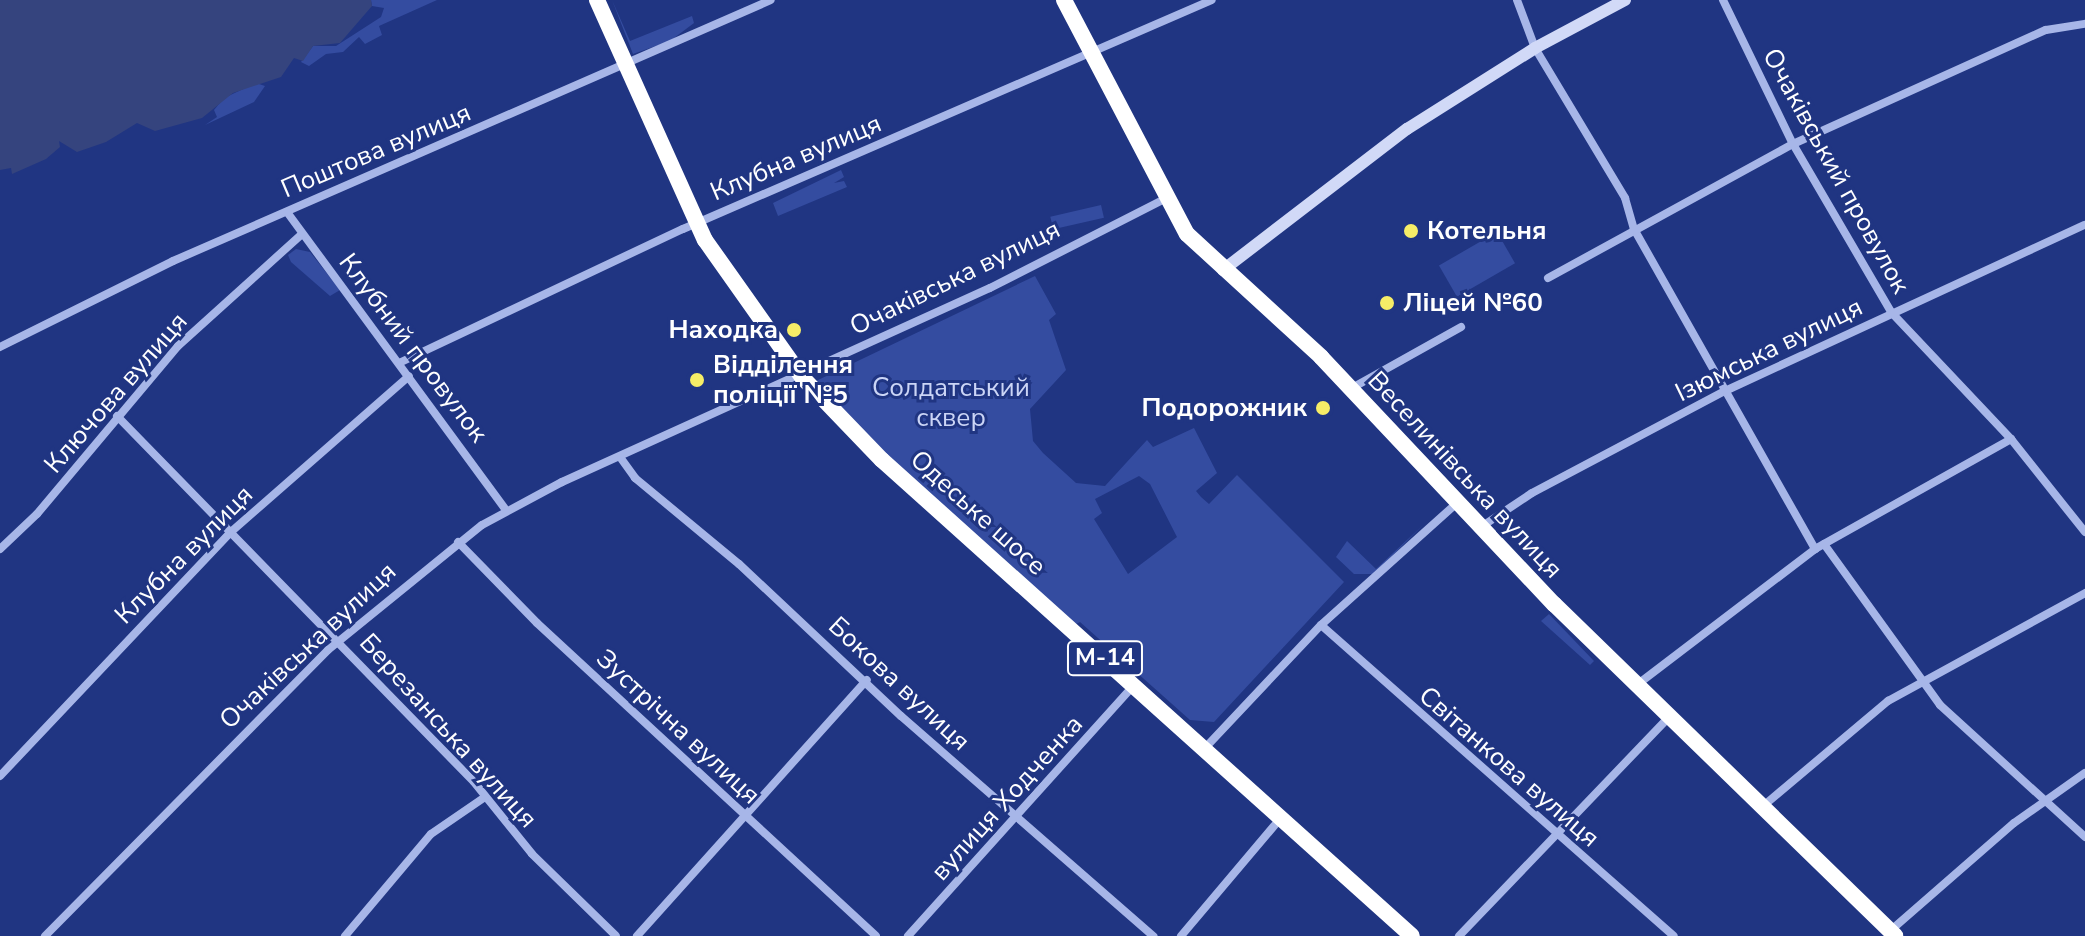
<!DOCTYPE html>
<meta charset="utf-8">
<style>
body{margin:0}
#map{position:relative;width:2085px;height:936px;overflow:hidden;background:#203582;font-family:"Nunito Sans",sans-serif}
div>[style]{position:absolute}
.green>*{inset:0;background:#344ca0;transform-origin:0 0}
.water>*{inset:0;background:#35447e}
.street>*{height:8px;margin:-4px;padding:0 4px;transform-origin:4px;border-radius:4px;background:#a7b6e8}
.secondary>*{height:12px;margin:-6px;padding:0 6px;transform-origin:6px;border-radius:6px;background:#d1d9f7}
.highway>*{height:16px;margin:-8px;padding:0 8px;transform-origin:8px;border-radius:8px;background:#fff}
.dots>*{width:22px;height:22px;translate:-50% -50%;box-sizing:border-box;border:4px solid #203582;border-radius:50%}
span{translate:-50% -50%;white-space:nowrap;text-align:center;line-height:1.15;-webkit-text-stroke:6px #203582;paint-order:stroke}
.shield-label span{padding:2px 6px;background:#203582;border:2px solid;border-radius:6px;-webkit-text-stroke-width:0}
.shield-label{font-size:24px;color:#fff;font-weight:700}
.street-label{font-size:26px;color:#fff}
.poi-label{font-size:26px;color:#fff;font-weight:700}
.left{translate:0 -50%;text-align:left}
.right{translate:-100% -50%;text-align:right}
.park-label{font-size:26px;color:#cbd5f6}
</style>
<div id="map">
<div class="green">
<div style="clip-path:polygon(371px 0,437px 0,379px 26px,382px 35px,365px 44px,359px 37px,343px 52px,326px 54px,309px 66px,301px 62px,313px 46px,336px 46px,381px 17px,384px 8px,372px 6px)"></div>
<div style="clip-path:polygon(612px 0,630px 41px,692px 16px,694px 23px,670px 41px,633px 54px)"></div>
<div style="clip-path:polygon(256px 83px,265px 86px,254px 102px,205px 125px,217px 117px,214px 110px,224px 98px)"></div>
<div style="clip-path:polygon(841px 170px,844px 177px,834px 183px,844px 181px,847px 187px,778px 216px,773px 203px)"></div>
<div style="left:1101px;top:205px;width:13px;height:52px;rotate:77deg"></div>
<div style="left:1497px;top:232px;width:36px;height:67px;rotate:60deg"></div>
<div style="clip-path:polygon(296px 249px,310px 252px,340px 290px,330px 296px,291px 262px,288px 255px)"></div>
<div style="clip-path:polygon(evenodd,1035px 276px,1056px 314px,1049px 320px,1066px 370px,1030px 409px,1033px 441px,1043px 453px,1076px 483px,1105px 486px,1147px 440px,1153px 447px,1194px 428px,1217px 473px,1196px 491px,1201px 497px,1209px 504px,1237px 475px,1344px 582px,1214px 722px,1190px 720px,1080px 622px,1076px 624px,869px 438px,816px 381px,1035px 276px,1139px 476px,1150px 484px,1177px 537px,1128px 574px,1094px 519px,1102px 513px,1095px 499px,1139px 476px)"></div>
<div style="clip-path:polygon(1423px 525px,1374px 574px,1354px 574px,1336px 557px,1347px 541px,1376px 569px)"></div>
<div style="clip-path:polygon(1549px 614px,1594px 661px,1590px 665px,1541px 621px)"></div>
</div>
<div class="water">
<div style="clip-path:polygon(0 0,371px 0,372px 6px,340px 43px,313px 46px,303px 61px,294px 58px,281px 77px,233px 93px,202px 118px,155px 131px,137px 123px,106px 142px,77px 152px,59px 141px,60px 147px,46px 159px,12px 174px,11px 168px,0 170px)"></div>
</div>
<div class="street">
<div style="left:1517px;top:0;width:51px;rotate:69.4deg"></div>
<div style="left:1535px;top:48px;width:175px;rotate:59deg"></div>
<div style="left:1625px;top:198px;width:32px;rotate:74deg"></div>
<div style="left:1634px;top:229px;width:368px;rotate:60.5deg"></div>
<div style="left:1723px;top:0;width:160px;rotate:64.1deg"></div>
<div style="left:1793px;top:144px;width:194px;rotate:59.7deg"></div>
<div style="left:1891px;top:312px;width:175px;rotate:46.6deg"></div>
<div style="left:2011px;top:439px;width:119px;rotate:51.5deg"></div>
<div style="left:287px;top:212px;width:370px;rotate:53.7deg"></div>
<div style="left:1548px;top:278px;width:279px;rotate:-28.7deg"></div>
<div style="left:1793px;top:144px;width:277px;rotate:-24.3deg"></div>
<div style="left:2046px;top:30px;width:39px;rotate:-9deg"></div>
<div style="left:0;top:347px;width:193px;rotate:-26.4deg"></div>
<div style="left:173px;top:261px;width:652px;rotate:-23.58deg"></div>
<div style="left:399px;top:363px;width:314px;rotate:-25.3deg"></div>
<div style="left:683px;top:229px;width:576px;rotate:-23.41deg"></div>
<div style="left:1352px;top:388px;width:125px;rotate:-29.2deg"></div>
<div style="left:117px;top:416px;width:511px;rotate:45.71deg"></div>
<div style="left:474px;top:782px;width:92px;rotate:51.1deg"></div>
<div style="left:532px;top:854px;width:117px;rotate:44.3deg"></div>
<div style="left:620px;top:457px;width:26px;rotate:54deg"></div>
<div style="left:635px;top:478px;width:135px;rotate:39.6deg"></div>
<div style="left:739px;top:564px;width:222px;rotate:43.2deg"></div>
<div style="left:901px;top:716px;width:335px;rotate:41.1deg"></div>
<div style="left:1481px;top:527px;width:61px;rotate:-33.7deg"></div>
<div style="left:1532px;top:493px;width:218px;rotate:-27.9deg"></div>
<div style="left:1725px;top:391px;width:396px;rotate:-24.8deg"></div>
<div style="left:458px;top:542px;width:113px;rotate:45.7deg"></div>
<div style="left:537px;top:623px;width:461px;rotate:42.7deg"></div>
<div style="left:1824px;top:544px;width:198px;rotate:54.2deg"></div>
<div style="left:1940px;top:705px;width:196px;rotate:42.3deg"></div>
<div style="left:0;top:549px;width:51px;rotate:-43.4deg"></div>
<div style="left:37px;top:514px;width:219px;rotate:-50deg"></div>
<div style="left:178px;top:346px;width:166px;rotate:-42.1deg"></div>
<div style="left:1321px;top:625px;width:470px;rotate:41.4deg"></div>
<div style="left:1638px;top:684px;width:223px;rotate:-37.3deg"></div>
<div style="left:1815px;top:549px;width:225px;rotate:-29.3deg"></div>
<div style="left:1205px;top:748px;width:169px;rotate:-46.7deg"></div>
<div style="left:1321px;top:625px;width:181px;rotate:-41.9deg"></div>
<div style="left:0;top:776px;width:337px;rotate:-46.6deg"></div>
<div style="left:232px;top:531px;width:235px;rotate:-41.2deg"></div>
<div style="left:1762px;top:807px;width:165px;rotate:-40.1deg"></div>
<div style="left:1888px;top:701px;width:225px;rotate:-28.7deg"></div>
<div style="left:1890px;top:931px;width:164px;rotate:-41.1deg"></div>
<div style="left:2014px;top:823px;width:87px;rotate:-35.2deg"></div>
<div style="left:45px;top:936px;width:402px;rotate:-45.3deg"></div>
<div style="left:328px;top:650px;width:198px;rotate:-39.1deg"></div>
<div style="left:482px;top:525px;width:91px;rotate:-28.3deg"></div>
<div style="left:562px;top:482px;width:470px;rotate:-24.4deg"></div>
<div style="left:990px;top:288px;width:196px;rotate:-27deg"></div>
<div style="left:345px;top:936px;width:133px;rotate:-49.9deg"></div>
<div style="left:431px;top:834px;width:65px;rotate:-34.4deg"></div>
<div style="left:637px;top:936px;width:344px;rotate:-48.1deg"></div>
<div style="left:908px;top:936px;width:338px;rotate:-48deg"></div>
<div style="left:1181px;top:936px;width:153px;rotate:-49.8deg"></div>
<div style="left:1459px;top:936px;width:305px;rotate:-46.2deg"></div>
</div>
<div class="secondary">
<div style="left:1223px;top:270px;width:232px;rotate:-37.5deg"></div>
<div style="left:1407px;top:129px;width:151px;rotate:-32.3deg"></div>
<div style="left:1535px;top:48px;width:102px;rotate:-28.1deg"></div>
</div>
<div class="highway">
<div style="left:597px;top:0;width:263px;rotate:65.8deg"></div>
<div style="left:705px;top:240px;width:168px;rotate:54.7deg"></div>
<div style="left:802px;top:377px;width:115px;rotate:46.1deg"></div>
<div style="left:882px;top:460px;width:712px;rotate:41.93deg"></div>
<div style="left:1064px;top:0;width:264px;rotate:62.3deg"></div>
<div style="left:1187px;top:234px;width:182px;rotate:42.5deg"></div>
<div style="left:1321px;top:357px;width:340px;rotate:46.7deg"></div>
<div style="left:1554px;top:604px;width:476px;rotate:44.2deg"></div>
</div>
<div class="dots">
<div style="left:1411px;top:231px;background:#f6ed67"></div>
<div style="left:1387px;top:303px;background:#f6ed67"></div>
<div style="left:794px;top:330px;background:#f6ed67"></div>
<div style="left:697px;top:380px;background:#f6ed67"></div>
<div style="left:1323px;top:408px;background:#f6ed67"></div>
</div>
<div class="shield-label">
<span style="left:1105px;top:658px">М-14</span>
</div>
<div class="street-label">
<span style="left:376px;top:151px;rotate:-23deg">Поштова вулиця</span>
<span style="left:796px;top:158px;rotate:-23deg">Клубна вулиця</span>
<span style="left:1836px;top:171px;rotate:61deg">Очаківський провулок</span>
<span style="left:955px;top:278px;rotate:-26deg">Очаківська вулиця</span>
<span style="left:413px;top:348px;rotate:53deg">Клубний провулок</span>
<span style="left:1769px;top:350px;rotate:-26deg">Ізюмська вулиця</span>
<span style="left:116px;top:393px;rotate:-49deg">Ключова вулиця</span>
<span style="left:1465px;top:475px;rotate:47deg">Веселинівська вулиця</span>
<span style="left:978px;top:513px;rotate:42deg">Одеське шосе</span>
<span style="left:184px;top:555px;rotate:-45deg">Клубна вулиця</span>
<span style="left:308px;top:646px;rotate:-43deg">Очаківська вулиця</span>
<span style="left:899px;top:684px;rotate:43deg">Бокова вулиця</span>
<span style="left:678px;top:727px;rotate:43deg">Зустрічна вулиця</span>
<span style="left:448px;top:731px;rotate:48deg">Березанська вулиця</span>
<span style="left:1509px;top:767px;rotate:41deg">Світанкова вулиця</span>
<span style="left:1007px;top:798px;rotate:-48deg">вулиця Ходченка</span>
</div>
<div class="poi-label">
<span class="left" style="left:1427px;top:231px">Котельня</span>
<span class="left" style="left:1403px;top:303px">Ліцей №60</span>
<span class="right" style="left:778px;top:330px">Находка</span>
<span class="left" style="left:713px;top:380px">Відділення<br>поліції №5</span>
<span class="right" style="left:1307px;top:408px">Подорожник</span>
</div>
<div class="park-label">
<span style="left:951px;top:403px">Солдатський<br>сквер</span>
</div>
</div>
